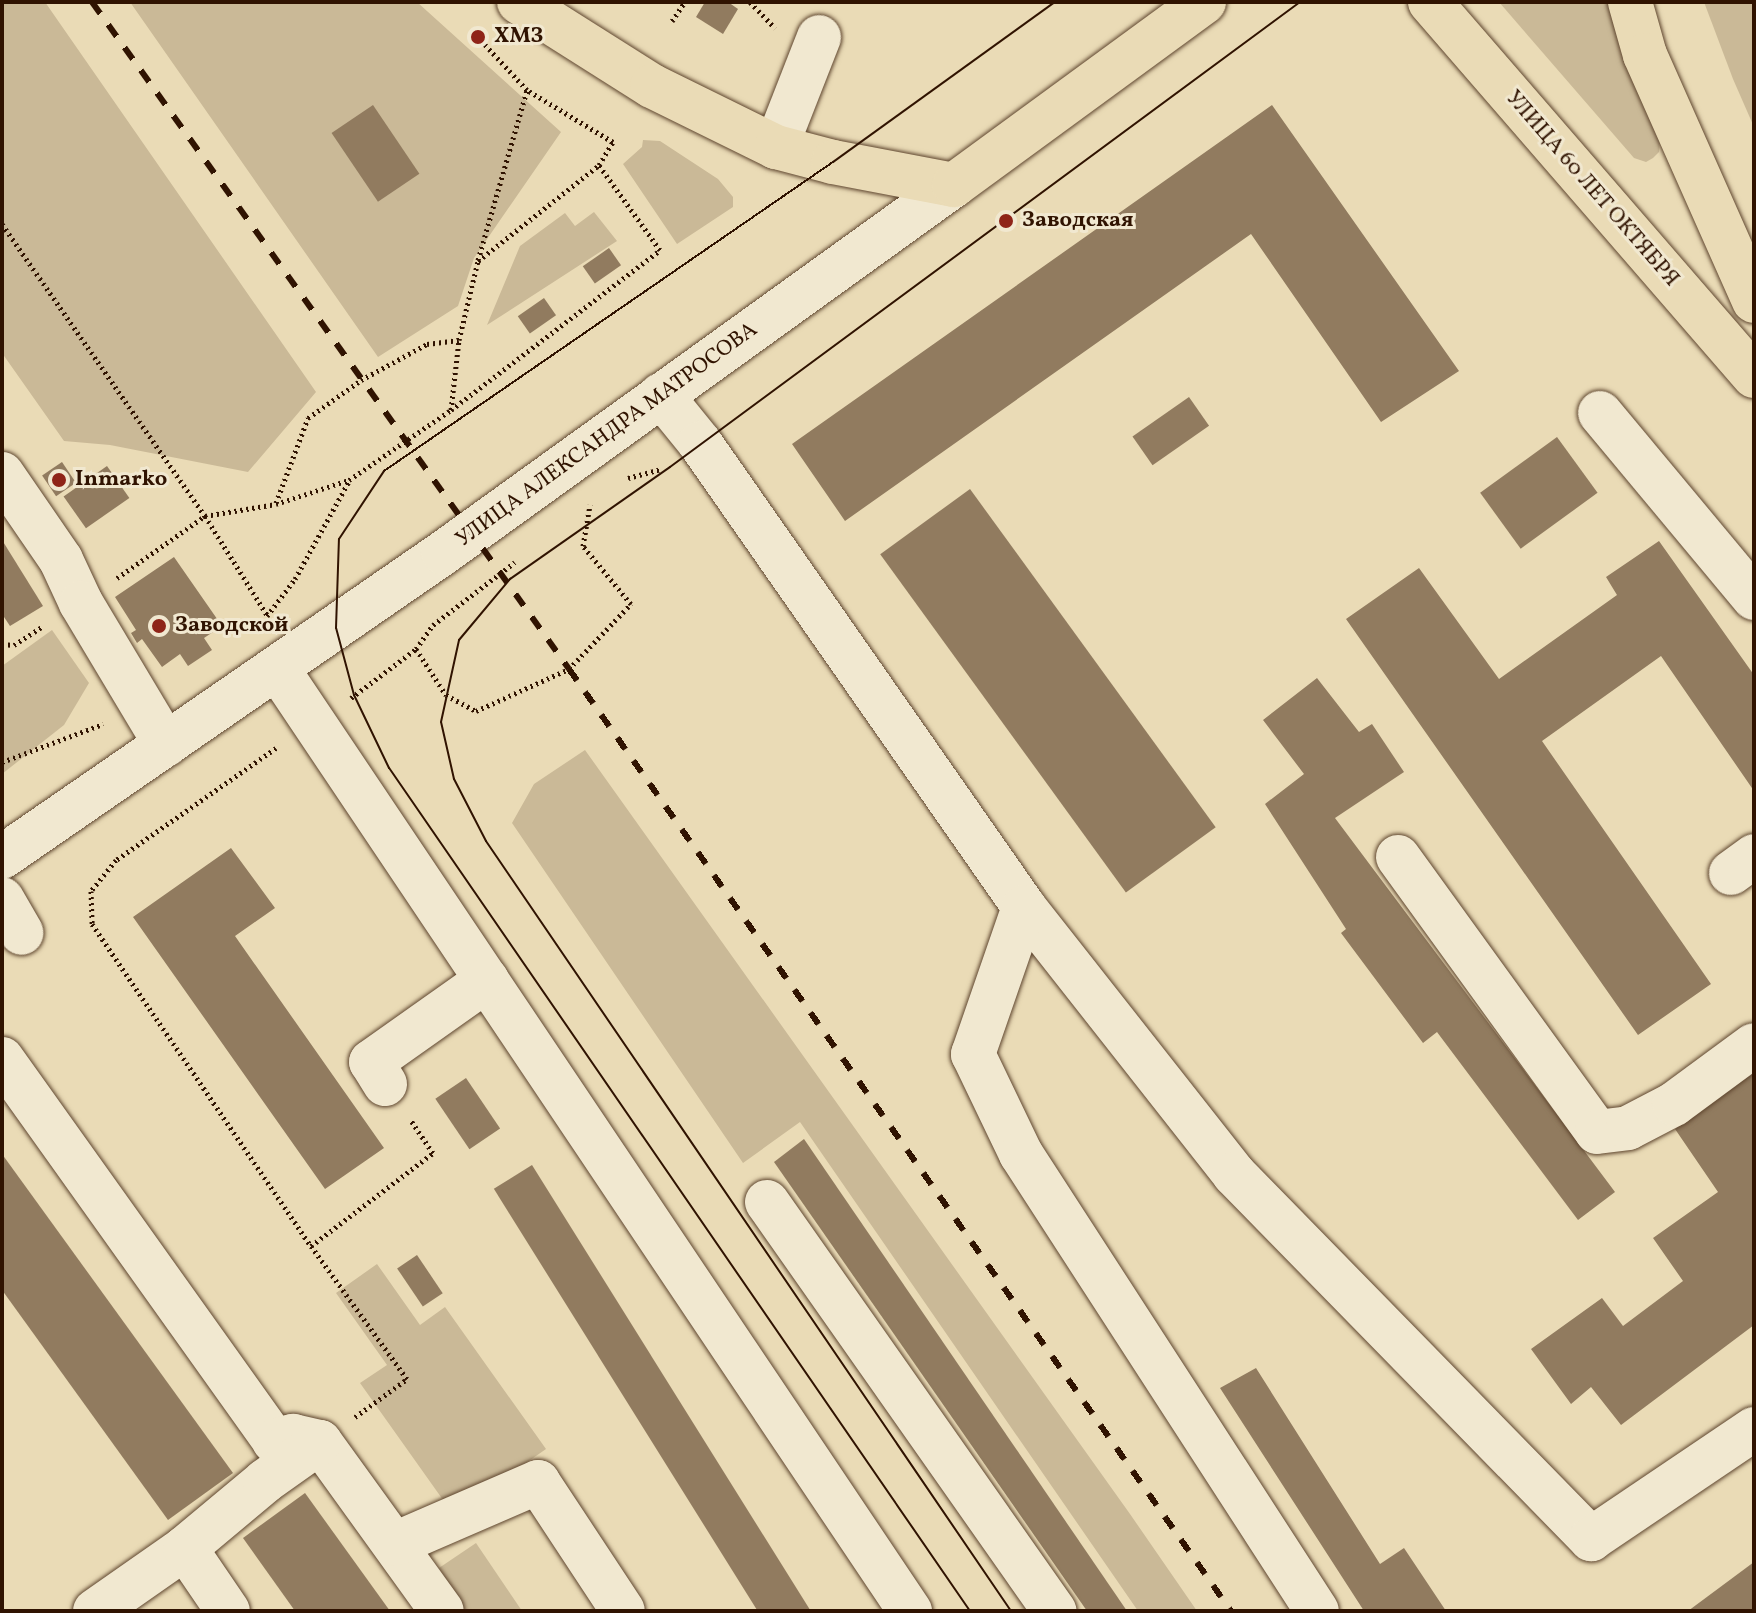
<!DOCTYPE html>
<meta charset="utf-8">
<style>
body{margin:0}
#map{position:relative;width:1756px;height:1613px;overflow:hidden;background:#eadbb6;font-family:Vollkorn,serif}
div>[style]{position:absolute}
.green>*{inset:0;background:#cab997}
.building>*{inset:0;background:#917b5f;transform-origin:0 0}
.path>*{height:5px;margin-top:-2.5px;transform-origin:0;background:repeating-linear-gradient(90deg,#301301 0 2px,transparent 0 6px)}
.roads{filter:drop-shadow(0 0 2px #5e452e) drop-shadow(0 0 2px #5e452e)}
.minor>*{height:44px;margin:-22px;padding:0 22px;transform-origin:22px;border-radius:22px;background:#f1e8d0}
.major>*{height:44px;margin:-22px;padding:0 22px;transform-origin:22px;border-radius:22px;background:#eadbb6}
.tram>*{height:2px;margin:-1px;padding:0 1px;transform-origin:1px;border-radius:1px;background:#301301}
.rail>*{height:6px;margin-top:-3px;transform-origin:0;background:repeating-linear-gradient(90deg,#301301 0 14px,transparent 0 28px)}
.dots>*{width:22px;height:22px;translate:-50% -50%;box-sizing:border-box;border:4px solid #f1e8d0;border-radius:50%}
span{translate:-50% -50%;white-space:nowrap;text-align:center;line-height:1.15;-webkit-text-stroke:6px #f1e8d0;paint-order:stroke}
.poi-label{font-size:22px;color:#301301;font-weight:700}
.left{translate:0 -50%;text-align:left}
.street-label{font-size:22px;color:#301301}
.frame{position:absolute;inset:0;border:4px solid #301301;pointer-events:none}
</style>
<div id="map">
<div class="green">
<div style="clip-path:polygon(2px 2px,45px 2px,316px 392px,248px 472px,110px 445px,64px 441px,2px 353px)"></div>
<div style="clip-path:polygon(130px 2px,417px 2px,561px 132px,474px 258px,458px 306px,378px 357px)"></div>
<div style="clip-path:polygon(1499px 2px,1610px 2px,1660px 139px,1659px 152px,1653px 158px,1646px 162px,1634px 158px)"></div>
<div style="clip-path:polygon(1704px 2px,1754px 2px,1754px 127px,1733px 79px)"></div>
<div style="clip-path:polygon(643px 140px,660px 141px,718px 179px,733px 197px,733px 207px,677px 244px,623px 164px,642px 147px)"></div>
<div style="clip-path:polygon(594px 212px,617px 241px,487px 325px,520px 246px,565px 213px,575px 226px)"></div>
<div style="clip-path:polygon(52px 630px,89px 683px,64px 725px,2px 774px,2px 666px)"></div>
<div style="clip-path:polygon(585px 750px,1130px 1514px,1197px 1611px,1138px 1611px,800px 1122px,743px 1163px,512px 823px,534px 784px)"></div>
<div style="clip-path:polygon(377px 1264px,420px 1325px,445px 1307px,546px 1449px,453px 1514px,360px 1383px,387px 1365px,336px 1293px)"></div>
<div style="clip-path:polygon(476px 1543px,522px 1611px,466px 1611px,439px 1568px)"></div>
</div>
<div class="building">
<div style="clip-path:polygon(705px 2px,728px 2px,738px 9px,723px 34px,696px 17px)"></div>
<div style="left:373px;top:105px;width:83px;height:50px;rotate:56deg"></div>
<div style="clip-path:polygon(1272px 105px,1459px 371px,1381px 422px,1251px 234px,845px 521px,792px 444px)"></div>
<div style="left:609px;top:248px;width:21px;height:32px;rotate:55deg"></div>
<div style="left:544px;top:298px;width:21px;height:32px;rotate:55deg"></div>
<div style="left:1189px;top:397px;width:35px;height:69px;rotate:55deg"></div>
<div style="left:1557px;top:437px;width:69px;height:95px;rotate:54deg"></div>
<div style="left:62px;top:462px;width:25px;height:24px;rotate:56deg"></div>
<div style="left:107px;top:466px;width:39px;height:53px;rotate:55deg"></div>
<div style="left:970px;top:489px;width:418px;height:111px;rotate:54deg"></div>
<div style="clip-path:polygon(2px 540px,43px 606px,10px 626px,2px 614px)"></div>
<div style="clip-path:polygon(1659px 541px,1754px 675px,1754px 791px,1661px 656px,1542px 741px,1711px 984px,1638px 1035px,1346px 619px,1419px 568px,1499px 679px,1617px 595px,1606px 577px)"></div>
<div style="clip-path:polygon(174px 557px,222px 626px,204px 638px,212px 650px,188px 666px,180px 654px,162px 667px,142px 639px,137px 643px,131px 633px,136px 630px,115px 597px)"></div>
<div style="clip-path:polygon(1317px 678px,1359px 732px,1372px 724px,1404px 772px,1335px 818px,1615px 1192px,1578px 1220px,1437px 1032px,1423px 1043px,1341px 933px,1346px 929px,1265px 804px,1304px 774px,1263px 720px)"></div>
<div style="clip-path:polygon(231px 848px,275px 908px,235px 936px,384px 1148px,325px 1189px,133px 917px)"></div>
<div style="clip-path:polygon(1754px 1071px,1754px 1325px,1621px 1425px,1591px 1387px,1571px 1404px,1531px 1349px,1602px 1298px,1623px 1326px,1683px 1281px,1653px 1238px,1718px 1192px,1675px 1129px)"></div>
<div style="left:466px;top:1078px;width:61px;height:37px;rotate:56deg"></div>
<div style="clip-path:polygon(804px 1139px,1127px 1611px,1087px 1611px,774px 1162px)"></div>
<div style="clip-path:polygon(2px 1154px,233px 1473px,168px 1520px,2px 1290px)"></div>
<div style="left:532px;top:1165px;width:526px;height:45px;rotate:58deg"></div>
<div style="left:417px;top:1255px;width:46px;height:24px;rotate:56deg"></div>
<div style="clip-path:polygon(1256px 1368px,1380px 1564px,1404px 1548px,1446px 1611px,1364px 1611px,1220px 1388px)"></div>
<div style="clip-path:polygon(305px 1493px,390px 1611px,295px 1611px,243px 1538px)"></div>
<div style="clip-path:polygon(1754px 1562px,1754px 1611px,1688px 1611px)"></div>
</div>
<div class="path">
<div style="left:750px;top:2px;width:36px;rotate:46deg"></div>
<div style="left:672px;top:21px;width:23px;rotate:-56deg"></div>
<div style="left:2px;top:224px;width:356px;rotate:55.2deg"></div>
<div style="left:205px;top:516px;width:117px;rotate:57.9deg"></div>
<div style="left:478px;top:260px;width:177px;rotate:-73.9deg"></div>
<div style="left:451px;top:410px;width:263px;rotate:-37.4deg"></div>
<div style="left:660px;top:250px;width:105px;rotate:-125.7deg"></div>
<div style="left:599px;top:165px;width:27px;rotate:-59deg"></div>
<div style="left:613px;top:142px;width:100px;rotate:-148.8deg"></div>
<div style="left:527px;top:90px;width:72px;rotate:-132.8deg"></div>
<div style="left:628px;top:478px;width:34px;rotate:-15deg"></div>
<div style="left:276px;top:503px;width:91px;rotate:-69.4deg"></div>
<div style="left:308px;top:418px;width:65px;rotate:-35.6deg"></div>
<div style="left:361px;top:380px;width:75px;rotate:-28.6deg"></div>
<div style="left:427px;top:344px;width:32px;rotate:-7deg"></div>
<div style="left:117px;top:578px;width:108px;rotate:-35.2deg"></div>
<div style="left:205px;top:516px;width:72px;rotate:-9.6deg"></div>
<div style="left:276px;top:504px;width:77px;rotate:-18.2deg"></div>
<div style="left:349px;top:480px;width:124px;rotate:-34.5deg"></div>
<div style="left:451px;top:410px;width:70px;rotate:-83.5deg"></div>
<div style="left:459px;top:340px;width:81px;rotate:-76.5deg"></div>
<div style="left:478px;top:261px;width:154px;rotate:-38.4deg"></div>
<div style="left:267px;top:616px;width:46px;rotate:-52.9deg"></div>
<div style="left:295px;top:579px;width:112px;rotate:-61.1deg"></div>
<div style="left:2px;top:644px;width:12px;rotate:5deg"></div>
<div style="left:14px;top:645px;width:33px;rotate:-33deg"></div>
<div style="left:416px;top:649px;width:55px;rotate:56.9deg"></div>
<div style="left:446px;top:695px;width:34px;rotate:28deg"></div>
<div style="left:476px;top:711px;width:102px;rotate:-24.3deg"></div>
<div style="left:569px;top:669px;width:90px;rotate:-46.4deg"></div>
<div style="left:631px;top:604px;width:75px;rotate:-129.6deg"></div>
<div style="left:583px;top:546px;width:42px;rotate:-80.3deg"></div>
<div style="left:351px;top:698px;width:81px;rotate:-37deg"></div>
<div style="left:416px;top:649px;width:29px;rotate:-55deg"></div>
<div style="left:433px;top:625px;width:103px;rotate:-37.5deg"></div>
<div style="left:276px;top:748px;width:195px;rotate:145deg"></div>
<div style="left:116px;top:860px;width:40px;rotate:129deg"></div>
<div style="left:91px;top:891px;width:33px;rotate:88deg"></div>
<div style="left:92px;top:924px;width:389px;rotate:55.8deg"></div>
<div style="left:2px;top:762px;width:108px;rotate:-20.6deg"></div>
<div style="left:355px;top:1417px;width:64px;rotate:-36.2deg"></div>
<div style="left:407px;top:1379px;width:164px;rotate:-125.8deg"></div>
<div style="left:311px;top:1246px;width:153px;rotate:-37.3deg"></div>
<div style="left:433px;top:1153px;width:40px;rotate:-124deg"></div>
</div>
<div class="roads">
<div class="minor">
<div style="left:776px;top:147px;width:118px;rotate:-68.6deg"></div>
<div style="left:661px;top:395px;width:62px;rotate:50.9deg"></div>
<div style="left:700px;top:443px;width:566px;rotate:55.07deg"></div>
<div style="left:1024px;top:907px;width:340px;rotate:51.8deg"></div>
<div style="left:1234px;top:1174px;width:511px;rotate:45.63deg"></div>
<div style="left:1591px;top:1539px;width:197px;rotate:-34deg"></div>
<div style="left:1600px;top:413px;width:241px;rotate:50.2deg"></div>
<div style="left:2px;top:474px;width:104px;rotate:55.5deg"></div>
<div style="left:61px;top:560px;width:47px;rotate:65.1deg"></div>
<div style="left:81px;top:603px;width:165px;rotate:59.1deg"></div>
<div style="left:277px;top:668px;width:1136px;rotate:56.13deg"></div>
<div style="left:2px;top:857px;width:536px;rotate:-34.58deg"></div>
<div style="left:443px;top:553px;width:630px;rotate:-35.76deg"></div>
<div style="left:1398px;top:857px;width:339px;rotate:54.1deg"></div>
<div style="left:1597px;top:1132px;width:31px;rotate:-7deg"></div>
<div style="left:1628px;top:1128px;width:52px;rotate:-27.6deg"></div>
<div style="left:1674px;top:1104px;width:99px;rotate:-36.4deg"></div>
<div style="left:1731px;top:873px;width:29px;rotate:-36deg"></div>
<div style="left:2px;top:899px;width:39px;rotate:60deg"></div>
<div style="left:1024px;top:907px;width:156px;rotate:109.1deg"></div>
<div style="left:973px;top:1054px;width:111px;rotate:64.4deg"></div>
<div style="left:1021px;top:1154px;width:544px;rotate:57.07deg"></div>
<div style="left:2px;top:1059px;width:469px;rotate:54.5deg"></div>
<div style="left:274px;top:1441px;width:20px;rotate:-15deg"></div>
<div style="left:293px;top:1436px;width:28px;rotate:13deg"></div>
<div style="left:320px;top:1442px;width:208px;rotate:54.2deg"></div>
<div style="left:385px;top:1084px;width:26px;rotate:-122deg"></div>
<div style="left:371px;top:1062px;width:142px;rotate:-35.3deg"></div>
<div style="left:767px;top:1202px;width:500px;rotate:54.9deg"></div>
<div style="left:395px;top:1544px;width:156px;rotate:-23.4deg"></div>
<div style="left:538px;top:1482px;width:154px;rotate:56.6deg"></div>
<div style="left:185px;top:1548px;width:76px;rotate:55.7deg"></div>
<div style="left:95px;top:1611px;width:110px;rotate:-35deg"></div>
<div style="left:185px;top:1548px;width:104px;rotate:-39.9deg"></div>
<div style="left:265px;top:1481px;width:67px;rotate:-35.3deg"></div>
</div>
<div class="major">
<div style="left:519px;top:2px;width:157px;rotate:32.3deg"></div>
<div style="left:652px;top:86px;width:138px;rotate:26.2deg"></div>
<div style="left:776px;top:147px;width:59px;rotate:14.7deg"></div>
<div style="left:833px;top:162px;width:123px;rotate:10.8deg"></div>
<div style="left:954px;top:185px;width:310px;rotate:-36.2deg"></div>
<div style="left:1430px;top:2px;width:495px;rotate:49.1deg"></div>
<div style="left:1630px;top:2px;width:55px;rotate:74.2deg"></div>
<div style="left:1645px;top:55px;width:269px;rotate:66.1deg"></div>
</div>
</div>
<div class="tram">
<div style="left:970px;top:1611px;width:1024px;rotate:-124.57deg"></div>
<div style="left:389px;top:768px;width:81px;rotate:-115.6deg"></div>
<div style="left:354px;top:695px;width:69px;rotate:-105deg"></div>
<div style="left:336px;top:628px;width:89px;rotate:-88.1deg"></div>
<div style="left:339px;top:539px;width:82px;rotate:-56.5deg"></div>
<div style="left:384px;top:471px;width:545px;rotate:-34.54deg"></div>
<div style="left:833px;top:162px;width:274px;rotate:-35.8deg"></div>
<div style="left:1011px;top:1611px;width:932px;rotate:-124.29deg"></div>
<div style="left:486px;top:841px;width:70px;rotate:-117.3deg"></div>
<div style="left:454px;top:779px;width:58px;rotate:-102.8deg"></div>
<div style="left:441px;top:722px;width:84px;rotate:-77.6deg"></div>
<div style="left:459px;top:640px;width:80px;rotate:-50.1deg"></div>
<div style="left:510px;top:579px;width:195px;rotate:-35deg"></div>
<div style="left:670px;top:467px;width:783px;rotate:-36.43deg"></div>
</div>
<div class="rail">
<div style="left:92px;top:2px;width:820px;rotate:54.43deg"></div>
<div style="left:569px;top:669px;width:1151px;rotate:54.9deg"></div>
</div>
<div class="dots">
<div style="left:478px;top:37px;background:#8f2418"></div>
<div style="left:1006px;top:221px;background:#8f2418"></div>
<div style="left:59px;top:480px;background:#8f2418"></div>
<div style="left:159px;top:626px;background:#8f2418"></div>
</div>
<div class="poi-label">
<span class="left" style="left:494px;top:37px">ХМЗ</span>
<span class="left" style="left:1022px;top:221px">Заводская</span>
<span class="left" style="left:75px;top:480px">Inmarko</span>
<span class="left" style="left:175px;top:626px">Заводской</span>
</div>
<div class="street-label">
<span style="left:1592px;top:189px;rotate:49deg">УЛИЦА 60 ЛЕТ ОКТЯБРЯ</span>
<span style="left:607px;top:435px;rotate:-36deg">УЛИЦА АЛЕКСАНДРА МАТРОСОВА</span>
</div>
<div class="frame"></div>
</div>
